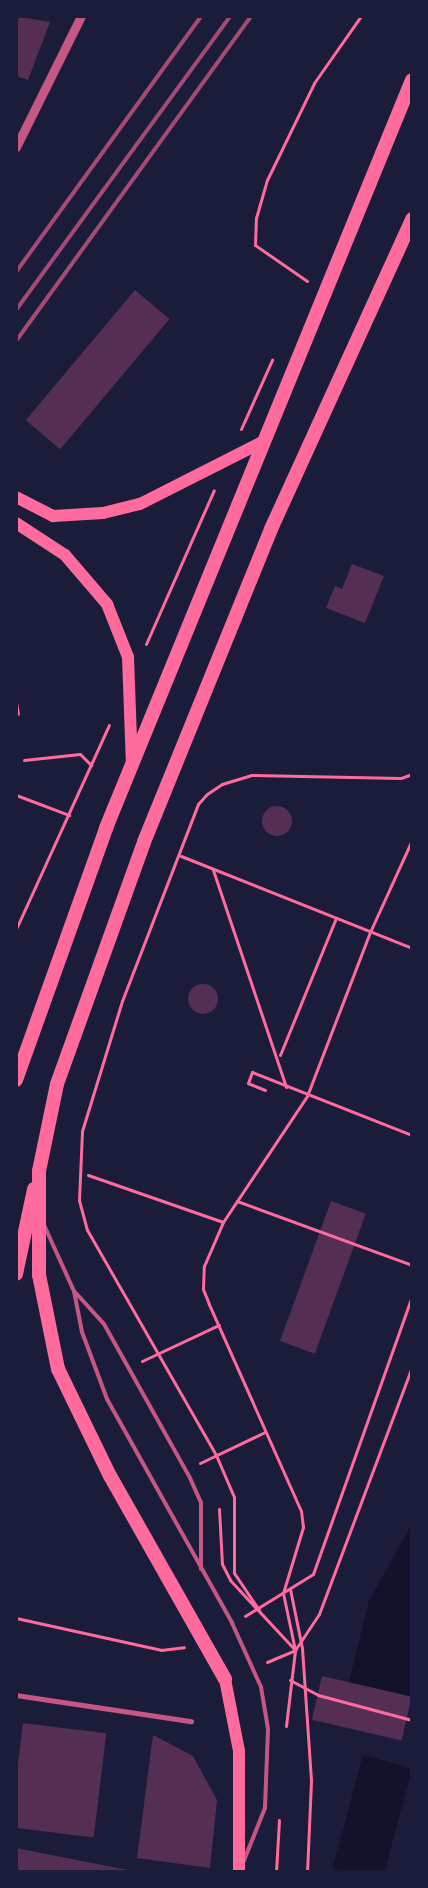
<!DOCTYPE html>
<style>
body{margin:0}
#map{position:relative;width:428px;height:1888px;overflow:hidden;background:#1b1b3a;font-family:Lato,sans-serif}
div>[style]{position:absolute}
.water>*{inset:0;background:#12122b;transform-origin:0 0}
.building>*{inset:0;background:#542f53;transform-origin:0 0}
.round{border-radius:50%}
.path>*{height:3px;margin:-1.5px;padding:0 1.5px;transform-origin:1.5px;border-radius:1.5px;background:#ff6b9d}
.service>*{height:4px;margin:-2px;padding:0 2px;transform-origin:2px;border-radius:2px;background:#c65784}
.pedestrian>*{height:4.5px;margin:-2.25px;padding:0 2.25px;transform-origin:2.25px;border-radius:2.25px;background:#c65784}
.tertiary>*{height:9px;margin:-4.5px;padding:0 4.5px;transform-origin:4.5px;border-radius:4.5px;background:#c65784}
.primary>*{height:12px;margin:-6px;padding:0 6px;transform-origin:6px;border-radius:6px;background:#ff6b9d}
.trunk>*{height:14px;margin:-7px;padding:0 7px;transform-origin:7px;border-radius:7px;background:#ff6b9d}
.rail>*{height:4px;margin:-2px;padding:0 2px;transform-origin:2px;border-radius:2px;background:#a44b75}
span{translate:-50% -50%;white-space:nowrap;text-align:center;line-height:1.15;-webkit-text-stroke:4.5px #1b1b3a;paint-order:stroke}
.frame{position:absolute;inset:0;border:18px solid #1b1b3a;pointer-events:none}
</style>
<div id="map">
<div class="water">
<div style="clip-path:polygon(412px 1524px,412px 1697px,349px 1682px,369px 1601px)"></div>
<div style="left:363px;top:1755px;width:51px;height:117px;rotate:15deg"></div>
</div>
<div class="building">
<div style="clip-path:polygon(16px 16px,50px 22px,28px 80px,16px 76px)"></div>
<div style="left:135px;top:290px;width:45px;height:170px;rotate:40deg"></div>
<div style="clip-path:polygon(352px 564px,384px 576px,365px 623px,326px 608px,335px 586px,342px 589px)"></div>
<div class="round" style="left:262px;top:806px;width:30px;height:30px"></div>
<div class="round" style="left:188px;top:984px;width:30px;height:30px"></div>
<div style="left:331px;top:1201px;width:37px;height:149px;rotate:20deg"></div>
<div style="left:322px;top:1676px;width:92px;height:45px;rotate:13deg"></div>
<div style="left:23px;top:1723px;width:84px;height:105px;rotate:7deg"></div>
<div style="clip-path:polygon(153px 1735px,193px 1756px,217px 1800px,210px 1868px,137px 1858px)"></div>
<div style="clip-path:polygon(16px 1848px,133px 1871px,133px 1872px,16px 1872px)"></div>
</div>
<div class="path">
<div style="left:307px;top:281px;width:63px;rotate:-145.3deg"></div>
<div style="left:255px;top:245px;width:27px;rotate:-88deg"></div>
<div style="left:256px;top:218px;width:40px;rotate:-74deg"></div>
<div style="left:267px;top:180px;width:108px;rotate:-64.1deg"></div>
<div style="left:314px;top:83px;width:82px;rotate:-55deg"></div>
<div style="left:241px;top:429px;width:76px;rotate:-65.8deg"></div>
<div style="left:146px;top:644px;width:168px;rotate:-66.2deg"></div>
<div style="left:16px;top:702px;width:12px;rotate:81deg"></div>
<div style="left:24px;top:760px;width:56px;rotate:-6.1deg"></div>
<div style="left:80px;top:754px;width:16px;rotate:45deg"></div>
<div style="left:16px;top:795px;width:57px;rotate:20.7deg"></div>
<div style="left:181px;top:856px;width:249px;rotate:21.7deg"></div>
<div style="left:213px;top:870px;width:229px;rotate:71.4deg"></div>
<div style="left:16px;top:929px;width:224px;rotate:-65.5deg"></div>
<div style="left:280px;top:1055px;width:148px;rotate:-67.8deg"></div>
<div style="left:265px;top:1090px;width:18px;rotate:-158deg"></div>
<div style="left:248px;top:1083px;width:12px;rotate:-70deg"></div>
<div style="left:252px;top:1072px;width:172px;rotate:21.5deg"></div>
<div style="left:88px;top:1175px;width:143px;rotate:19.2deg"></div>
<div style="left:237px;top:1201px;width:186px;rotate:20.1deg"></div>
<div style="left:142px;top:1361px;width:85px;rotate:-25.1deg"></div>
<div style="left:200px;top:1463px;width:72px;rotate:-25.5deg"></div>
<div style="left:219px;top:1509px;width:55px;rotate:86.9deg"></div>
<div style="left:222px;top:1564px;width:18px;rotate:63deg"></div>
<div style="left:230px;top:1580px;width:96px;rotate:47.1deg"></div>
<div style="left:290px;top:1589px;width:60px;rotate:78.5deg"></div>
<div style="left:302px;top:1648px;width:133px;rotate:86.1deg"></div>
<div style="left:311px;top:1781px;width:91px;rotate:92.5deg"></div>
<div style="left:259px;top:1610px;width:45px;rotate:-124deg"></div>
<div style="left:234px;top:1573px;width:76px;rotate:-90deg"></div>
<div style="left:234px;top:1497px;width:46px;rotate:-113.2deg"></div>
<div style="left:216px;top:1455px;width:259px;rotate:-119.8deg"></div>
<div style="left:87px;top:1230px;width:31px;rotate:-105deg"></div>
<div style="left:79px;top:1200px;width:69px;rotate:-87.5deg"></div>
<div style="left:82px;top:1131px;width:136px;rotate:-72.9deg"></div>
<div style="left:122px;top:1001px;width:211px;rotate:-68.9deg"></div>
<div style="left:198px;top:804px;width:13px;rotate:-48deg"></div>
<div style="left:207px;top:794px;width:18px;rotate:-34deg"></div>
<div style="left:222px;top:784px;width:30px;rotate:-17deg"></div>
<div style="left:251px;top:775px;width:150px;rotate:1.1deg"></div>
<div style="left:401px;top:778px;width:12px;rotate:-20deg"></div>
<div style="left:245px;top:1616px;width:80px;rotate:-31.7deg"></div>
<div style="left:313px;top:1574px;width:295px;rotate:-70.4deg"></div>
<div style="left:16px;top:1618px;width:148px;rotate:12.4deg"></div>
<div style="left:161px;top:1650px;width:23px;rotate:-7deg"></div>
<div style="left:267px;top:1662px;width:30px;rotate:-23deg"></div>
<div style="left:295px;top:1650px;width:43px;rotate:-56.3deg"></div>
<div style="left:319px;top:1614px;width:265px;rotate:-69.4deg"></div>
<div style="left:290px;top:1680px;width:32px;rotate:28deg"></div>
<div style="left:318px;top:1695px;width:97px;rotate:14.9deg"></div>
<div style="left:286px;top:1726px;width:77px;rotate:-83.2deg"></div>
<div style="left:295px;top:1650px;width:58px;rotate:-101.9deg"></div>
<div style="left:283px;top:1593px;width:69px;rotate:-73.1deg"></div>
<div style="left:303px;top:1527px;width:16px;rotate:-97deg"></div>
<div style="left:301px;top:1511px;width:227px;rotate:-114deg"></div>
<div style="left:209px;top:1304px;width:16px;rotate:-112deg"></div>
<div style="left:203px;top:1289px;width:23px;rotate:-88deg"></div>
<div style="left:204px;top:1266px;width:48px;rotate:-66.6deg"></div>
<div style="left:223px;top:1222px;width:151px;rotate:-56.3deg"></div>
<div style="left:307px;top:1096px;width:176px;rotate:-69deg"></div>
<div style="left:370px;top:932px;width:101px;rotate:-65.5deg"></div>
<div style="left:276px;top:1872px;width:52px;rotate:-86.7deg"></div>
</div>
<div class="service">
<div style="left:44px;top:1225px;width:72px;rotate:65.6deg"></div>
<div style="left:74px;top:1291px;width:42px;rotate:79deg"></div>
<div style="left:82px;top:1332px;width:72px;rotate:69.5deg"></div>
<div style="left:107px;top:1399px;width:257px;rotate:60.8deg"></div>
<div style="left:232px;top:1623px;width:70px;rotate:65.6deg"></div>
<div style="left:261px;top:1687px;width:43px;rotate:80.5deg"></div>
<div style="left:268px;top:1729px;width:79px;rotate:92.2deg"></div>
<div style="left:265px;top:1808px;width:59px;rotate:111.8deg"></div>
<div style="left:75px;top:1292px;width:43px;rotate:47.8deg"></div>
<div style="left:104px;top:1324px;width:176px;rotate:60.8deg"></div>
<div style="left:190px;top:1478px;width:27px;rotate:66deg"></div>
<div style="left:201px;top:1503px;width:66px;rotate:90deg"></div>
</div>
<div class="pedestrian">
<div style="left:16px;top:1695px;width:177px;rotate:8.5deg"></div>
</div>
<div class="tertiary">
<div style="left:16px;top:147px;width:146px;rotate:-63.6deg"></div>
</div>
<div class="primary">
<div style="left:16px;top:497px;width:42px;rotate:27.2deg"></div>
<div style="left:53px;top:516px;width:50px;rotate:-3.4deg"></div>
<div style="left:103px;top:513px;width:38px;rotate:-14deg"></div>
<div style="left:140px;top:504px;width:135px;rotate:-26.9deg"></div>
<div style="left:16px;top:523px;width:59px;rotate:33.1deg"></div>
<div style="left:65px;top:555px;width:65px;rotate:49.4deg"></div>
<div style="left:107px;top:604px;width:57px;rotate:68.4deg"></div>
<div style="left:128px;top:657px;width:108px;rotate:87.9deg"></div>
<div style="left:225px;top:1679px;width:73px;rotate:79deg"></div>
<div style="left:239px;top:1751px;width:121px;rotate:90deg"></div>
</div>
<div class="trunk">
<div style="left:16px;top:1080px;width:268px;rotate:-70.3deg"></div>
<div style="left:106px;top:828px;width:808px;rotate:-67.75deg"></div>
<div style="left:16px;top:1274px;width:87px;rotate:-78deg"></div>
<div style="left:225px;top:1679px;width:233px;rotate:-119.5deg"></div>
<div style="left:110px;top:1476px;width:119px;rotate:-115.9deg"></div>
<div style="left:58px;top:1369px;width:96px;rotate:-101.4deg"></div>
<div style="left:39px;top:1275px;width:104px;rotate:-90deg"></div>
<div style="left:39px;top:1171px;width:89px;rotate:-78.3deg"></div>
<div style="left:57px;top:1084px;width:257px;rotate:-70.2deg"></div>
<div style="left:144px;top:842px;width:338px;rotate:-67.9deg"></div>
<div style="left:271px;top:529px;width:341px;rotate:-65.5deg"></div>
</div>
<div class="rail">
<div style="left:16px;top:272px;width:316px;rotate:-54.1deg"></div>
<div style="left:16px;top:310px;width:364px;rotate:-53.9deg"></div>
<div style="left:16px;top:341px;width:401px;rotate:-54.1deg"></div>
</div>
<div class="frame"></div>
</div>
